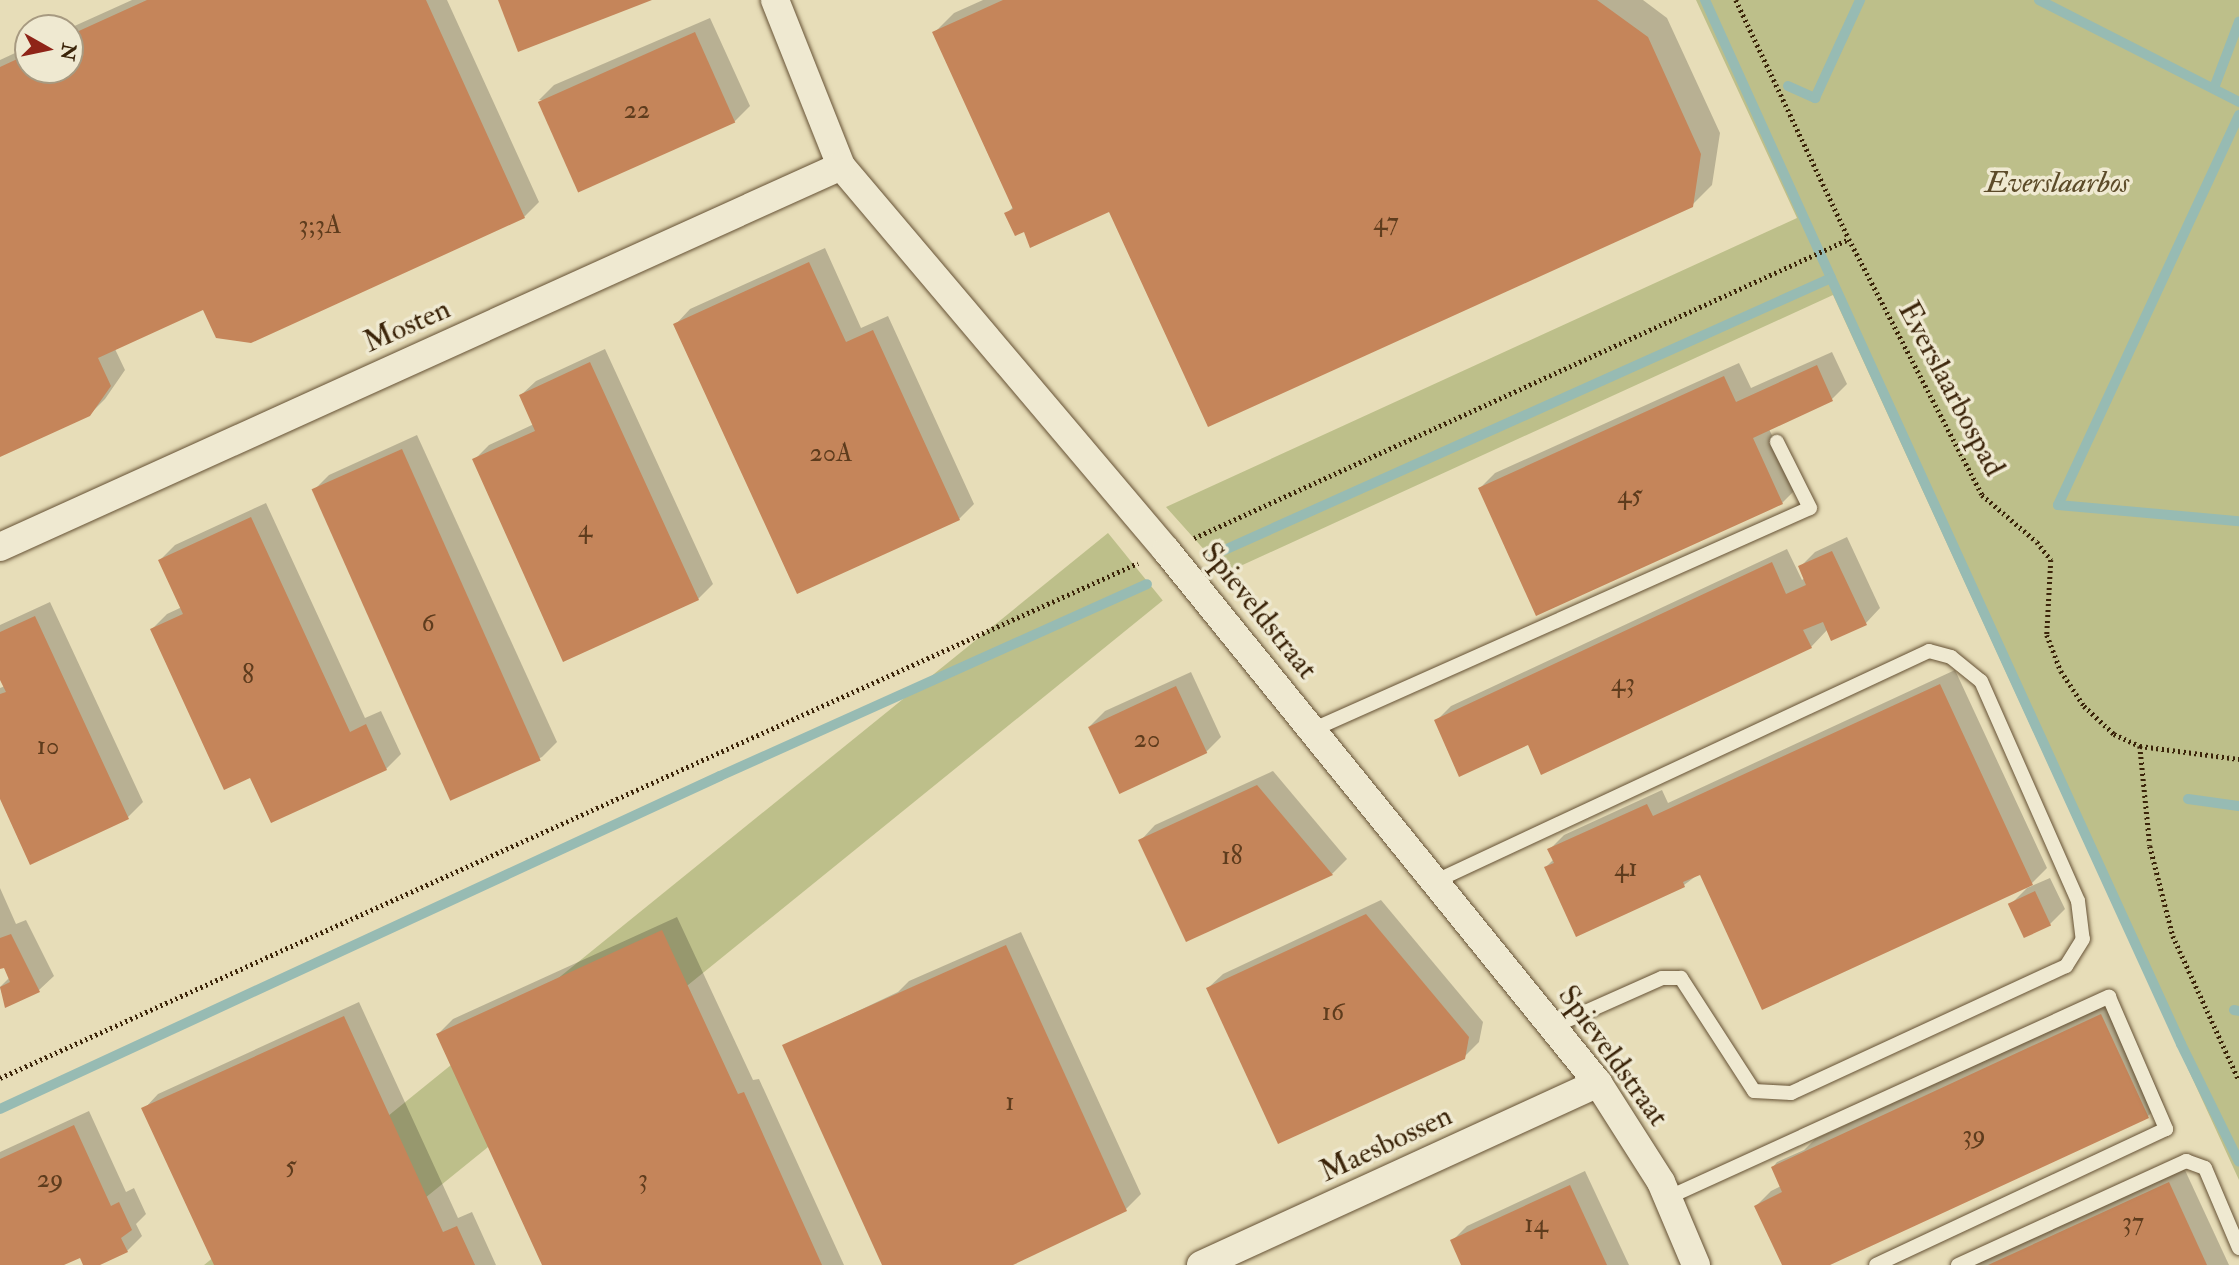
<!DOCTYPE html>
<style>
body{margin:0}
#map{position:relative;width:2239px;height:1265px;overflow:hidden;background:#e7ddb8;font-family:"IM FELL Double Pica",serif}
div>[style]{position:absolute}
.green>*{inset:0;background:#bdbf8a;transform-origin:0 0}
.shadow>*{inset:0;background:#0003}
.stream>*{height:10px;margin:-5px;padding:0 5px;transform-origin:5px;border-radius:5px;background:#97bbb3}
.building>*{inset:0;background:#c5855a;transform-origin:0 0}
.path>*{height:4.5px;margin-top:-2.25px;transform-origin:0;background:repeating-linear-gradient(90deg,#3b2409 0 2px,transparent 0 5.5px)}
.roads{filter:drop-shadow(0 0 2px #665235) drop-shadow(0 0 2px #665235)}
.service>*{height:14px;margin:-7px;padding:0 7px;transform-origin:7px;border-radius:7px;background:#efe9d1}
.minor>*{height:28px;margin:-14px;padding:0 14px;transform-origin:14px;border-radius:14px;background:#efe9d1}
span{translate:-50% -50%;white-space:nowrap;text-align:center;line-height:1.15;-webkit-text-stroke:7px #efe9d1;paint-order:stroke}
.number-label{font-size:26px;color:#5e3c1d}
.number-label span{-webkit-text-stroke-width:0}
.park-label{font-size:30px;color:#5c4b29;font-style:italic}
.street-label{font-size:30px;color:#3b2409}
.north{position:absolute;left:14px;top:14px;width:70px;height:70px;box-sizing:border-box;background:#efe9d1;border:2px solid #a79a81;border-radius:50%;rotate:99deg;font-size:19px;font-weight:700;line-height:28px;text-align:center;color:#3b2409}
.north::after{content:'';display:block;margin:auto;width:24px;height:32px;background:#8f2418;clip-path:polygon(50% 0,100% 100%,50% 72%,0 100%)}
</style>
<div id="map">
<div class="green">
<div style="clip-path:polygon(1696px 0,2239px 0,2239px 1180px,1833px 295px,1225px 573px,1166px 507px,1797px 218px)"></div>
<div style="left:1108px;top:533px;width:87px;height:1218px;rotate:51deg"></div>
</div>
<div class="shadow">
<div style="clip-path:polygon(132px 0,447px 0,539px 202px,524px 217px,251px 341px,204px 307px,115px 349px,125px 370px,105px 399px,89px 415px,0 455px,0 60px,28px 47px,28px 70px,70px 70px,70px 28px)"></div>
<div style="clip-path:polygon(983px 0,1643px 0,1667px 18px,1720px 133px,1712px 185px,1692px 205px,1110px 210px,1025px 230px,1006px 214px,1014px 206px,934px 33px,954px 13px)"></div>
<div style="clip-path:polygon(710px 18px,750px 106px,735px 121px,539px 100px,554px 85px)"></div>
<div style="clip-path:polygon(825px 248px,861px 328px,888px 316px,974px 504px,959px 519px,676px 324px,690px 309px)"></div>
<div style="clip-path:polygon(605px 349px,713px 584px,698px 599px,474px 460px,489px 445px,534px 424px,521px 395px,536px 381px)"></div>
<div style="clip-path:polygon(1832px 352px,1847px 384px,1832px 399px,1769px 429px,1797px 488px,1782px 503px,1480px 488px,1495px 473px,1739px 363px,1751px 388px)"></div>
<div style="clip-path:polygon(417px 435px,557px 742px,542px 757px,455px 797px,314px 490px,329px 475px)"></div>
<div style="clip-path:polygon(266px 503px,365px 718px,381px 711px,401px 754px,386px 769px,251px 775px,152px 629px,167px 614px,182px 607px,160px 560px,175px 545px)"></div>
<div style="clip-path:polygon(1847px 537px,1880px 608px,1866px 623px,1828px 629px,1811px 647px,1529px 743px,1436px 721px,1451px 706px,1787px 549px,1802px 580px,1805px 578px,1800px 567px,1815px 552px)"></div>
<div style="clip-path:polygon(50px 602px,143px 802px,128px 817px,31px 863px,0 795px,0 688px,5px 686px,0 675px,0 625px)"></div>
<div style="clip-path:polygon(1955px 670px,2047px 868px,2027px 888px,2050px 878px,2065px 909px,2050px 924px,2010px 905px,2031px 884px,1700px 873px,1684px 885px,1546px 867px,1554px 859px,1549px 850px,1564px 835px,1662px 790px,1668px 803px)"></div>
<div style="clip-path:polygon(1191px 672px,1221px 737px,1206px 752px,1090px 726px,1105px 711px)"></div>
<div style="clip-path:polygon(1273px 771px,1347px 859px,1332px 874px,1186px 940px,1141px 840px,1155px 825px)"></div>
<div style="clip-path:polygon(0 888px,16px 924px,26px 920px,54px 976px,39px 990px,6px 1006px,0 987px,10px 977px,5px 965px,0 968px)"></div>
<div style="clip-path:polygon(1381px 900px,1483px 1022px,1479px 1042px,1464px 1057px,1208px 988px,1223px 974px)"></div>
<div style="clip-path:polygon(677px 917px,753px 1080px,759px 1079px,844px 1265px,543px 1265px,438px 1034px,453px 1019px)"></div>
<div style="clip-path:polygon(1021px 932px,1141px 1194px,1126px 1209px,1009px 1265px,884px 1265px,784px 1046px,898px 992px,909px 981px)"></div>
<div style="clip-path:polygon(2116px 1000px,2163px 1102px,2148px 1116px,1826px 1265px,1783px 1265px,1756px 1206px,1771px 1191px,1781px 1186px,1773px 1167px,1777px 1162px,1804px 1150px,1815px 1139px)"></div>
<div style="clip-path:polygon(359px 1002px,458px 1218px,472px 1212px,496px 1265px,216px 1265px,144px 1109px,158px 1094px)"></div>
<div style="clip-path:polygon(89px 1111px,126px 1192px,134px 1188px,146px 1214px,136px 1224px,142px 1236px,127px 1251px,96px 1265px,85px 1265px,81px 1255px,60px 1265px,0 1265px,0 1152px)"></div>
<div style="clip-path:polygon(2184px 1168px,2229px 1265px,1973px 1265px)"></div>
<div style="clip-path:polygon(1585px 1171px,1629px 1265px,1463px 1265px,1452px 1241px,1467px 1226px)"></div>
</div>
<div class="stream">
<div style="left:1705px;top:0;width:305px;rotate:65.6deg"></div>
<div style="left:2039px;top:0;width:225px;rotate:27deg"></div>
<div style="left:1788px;top:86px;width:30px;rotate:24deg"></div>
<div style="left:1815px;top:98px;width:108px;rotate:-65.3deg"></div>
<div style="left:2214px;top:88px;width:71px;rotate:-69.3deg"></div>
<div style="left:2239px;top:115px;width:430px;rotate:114.9deg"></div>
<div style="left:2058px;top:505px;width:182px;rotate:5.1deg"></div>
<div style="left:1211px;top:556px;width:679px;rotate:-24.15deg"></div>
<div style="left:1831px;top:278px;width:842px;rotate:65.44deg"></div>
<div style="left:2181px;top:1044px;width:131px;rotate:63.8deg"></div>
<div style="left:2188px;top:799px;width:51px;rotate:7.8deg"></div>
<div style="left:2234px;top:1010px;width:5px;rotate:11deg"></div>
<div style="left:0;top:1109px;width:793px;rotate:-24.82deg"></div>
<div style="left:720px;top:776px;width:468px;rotate:-24.2deg"></div>
</div>
<div class="building">
<div style="clip-path:polygon(147px 0,426px 0,525px 218px,251px 343px,216px 338px,203px 310px,98px 358px,111px 386px,90px 416px,0 457px,0 67px,28px 54px,28px 70px,70px 70px,70px 35px)"></div>
<div style="clip-path:polygon(498px 0,652px 0,518px 52px)"></div>
<div style="clip-path:polygon(1003px 0,1597px 0,1648px 37px,1701px 154px,1693px 207px,1208px 427px,1109px 212px,1030px 248px,1024px 232px,1015px 236px,1004px 213px,1013px 209px,932px 32px)"></div>
<div style="left:695px;top:32px;width:99px;height:172px;rotate:66deg"></div>
<div style="clip-path:polygon(809px 262px,846px 342px,873px 330px,960px 520px,797px 594px,673px 324px)"></div>
<div style="clip-path:polygon(590px 362px,699px 600px,563px 662px,472px 459px,535px 431px,519px 395px)"></div>
<div style="clip-path:polygon(1817px 365px,1833px 401px,1753px 438px,1783px 504px,1536px 616px,1478px 488px,1724px 376px,1736px 402px)"></div>
<div style="left:402px;top:449px;width:341px;height:99px;rotate:66deg"></div>
<div style="clip-path:polygon(251px 517px,350px 732px,366px 724px,387px 770px,271px 823px,250px 778px,224px 790px,150px 629px,183px 614px,158px 560px)"></div>
<div style="clip-path:polygon(1832px 551px,1867px 625px,1831px 641px,1823px 622px,1803px 630px,1812px 648px,1541px 775px,1528px 745px,1459px 777px,1434px 720px,1772px 562px,1786px 594px,1806px 585px,1798px 566px)"></div>
<div style="clip-path:polygon(35px 616px,129px 819px,30px 865px,0 799px,0 694px,6px 692px,0 680px,0 632px)"></div>
<div style="clip-path:polygon(1940px 684px,2033px 885px,1762px 1010px,1700px 875px,1683px 882px,1685px 887px,1576px 937px,1544px 867px,1554px 863px,1547px 849px,1647px 804px,1653px 816px)"></div>
<div style="left:1176px;top:686px;width:74px;height:97px;rotate:65deg"></div>
<div style="clip-path:polygon(1257px 785px,1333px 875px,1186px 942px,1138px 840px)"></div>
<div style="left:2035px;top:891px;width:38px;height:30px;rotate:65deg"></div>
<div style="clip-path:polygon(1366px 914px,1469px 1037px,1465px 1059px,1278px 1144px,1206px 988px)"></div>
<div style="clip-path:polygon(662px 930px,738px 1094px,744px 1092px,822px 1265px,542px 1265px,436px 1034px)"></div>
<div style="clip-path:polygon(11px 934px,40px 992px,5px 1008px,0 987px,10px 982px,4px 968px,0 969px,0 938px)"></div>
<div style="clip-path:polygon(1006px 945px,1127px 1211px,1013px 1265px,882px 1265px,782px 1045px)"></div>
<div style="clip-path:polygon(2101px 1014px,2149px 1118px,1830px 1265px,1782px 1265px,1754px 1206px,1782px 1192px,1771px 1167px)"></div>
<div style="clip-path:polygon(344px 1016px,443px 1232px,457px 1226px,475px 1265px,214px 1265px,141px 1108px)"></div>
<div style="clip-path:polygon(74px 1125px,111px 1206px,119px 1202px,132px 1230px,121px 1238px,128px 1252px,100px 1265px,83px 1265px,80px 1258px,64px 1265px,0 1265px,0 1159px)"></div>
<div style="clip-path:polygon(2169px 1182px,2207px 1265px,1988px 1265px)"></div>
<div style="clip-path:polygon(1570px 1185px,1607px 1265px,1461px 1265px,1450px 1240px)"></div>
</div>
<div class="path">
<div style="left:1736px;top:0;width:264px;rotate:64.7deg"></div>
<div style="left:1849px;top:239px;width:288px;rotate:62.5deg"></div>
<div style="left:1982px;top:495px;width:72px;rotate:40.5deg"></div>
<div style="left:2037px;top:542px;width:23px;rotate:52deg"></div>
<div style="left:2051px;top:560px;width:75px;rotate:93.1deg"></div>
<div style="left:2047px;top:635px;width:39px;rotate:69deg"></div>
<div style="left:2061px;top:671px;width:42px;rotate:56.7deg"></div>
<div style="left:2084px;top:706px;width:41px;rotate:43deg"></div>
<div style="left:2114px;top:734px;width:29px;rotate:25deg"></div>
<div style="left:2140px;top:746px;width:100px;rotate:7.5deg"></div>
<div style="left:1194px;top:538px;width:720px;rotate:-24.54deg"></div>
<div style="left:2140px;top:746px;width:100px;rotate:84.3deg"></div>
<div style="left:2150px;top:846px;width:93px;rotate:75.7deg"></div>
<div style="left:2173px;top:936px;width:158px;rotate:65.4deg"></div>
<div style="left:0;top:1078px;width:1249px;rotate:-24.35deg"></div>
</div>
<div class="roads">
<div class="service">
<div style="left:1312px;top:730px;width:545px;rotate:-24.03deg"></div>
<div style="left:1810px;top:508px;width:74px;rotate:-116.6deg"></div>
<div style="left:1436px;top:881px;width:544px;rotate:-25.01deg"></div>
<div style="left:1929px;top:651px;width:23px;rotate:15deg"></div>
<div style="left:1951px;top:657px;width:38px;rotate:39deg"></div>
<div style="left:1981px;top:681px;width:240px;rotate:66.2deg"></div>
<div style="left:2078px;top:901px;width:38px;rotate:83deg"></div>
<div style="left:2083px;top:939px;width:32px;rotate:122deg"></div>
<div style="left:2066px;top:966px;width:303px;rotate:155.2deg"></div>
<div style="left:1791px;top:1093px;width:37px;rotate:-177deg"></div>
<div style="left:1754px;top:1091px;width:135px;rotate:-122.9deg"></div>
<div style="left:1681px;top:978px;width:19px;rotate:180deg"></div>
<div style="left:1662px;top:978px;width:118px;rotate:156deg"></div>
<div style="left:1667px;top:1198px;width:486px;rotate:-24.5deg"></div>
<div style="left:2109px;top:997px;width:144px;rotate:66.6deg"></div>
<div style="left:2166px;top:1129px;width:320px;rotate:154.9deg"></div>
<div style="left:1958px;top:1265px;width:251px;rotate:-24.5deg"></div>
<div style="left:2186px;top:1161px;width:20px;rotate:20deg"></div>
<div style="left:2205px;top:1168px;width:87px;rotate:67deg"></div>
</div>
<div class="minor">
<div style="left:775px;top:0;width:179px;rotate:68.3deg"></div>
<div style="left:841px;top:166px;width:503px;rotate:49.76deg"></div>
<div style="left:1166px;top:550px;width:686px;rotate:50.98deg"></div>
<div style="left:1598px;top:1083px;width:117px;rotate:57.5deg"></div>
<div style="left:1661px;top:1182px;width:90px;rotate:67.1deg"></div>
<div style="left:0;top:547px;width:923px;rotate:-24.37deg"></div>
<div style="left:1201px;top:1265px;width:437px;rotate:-24.6deg"></div>
</div>
</div>
<div class="number-label">
<span style="left:637px;top:111px">22</span>
<span style="left:1386px;top:223px">47</span>
<span style="left:320px;top:226px">3;3A</span>
<span style="left:831px;top:454px">20A</span>
<span style="left:1630px;top:496px">45</span>
<span style="left:585px;top:530px">4</span>
<span style="left:428px;top:624px">6</span>
<span style="left:248px;top:676px">8</span>
<span style="left:1623px;top:684px">43</span>
<span style="left:1147px;top:740px">20</span>
<span style="left:48px;top:747px">10</span>
<span style="left:1232px;top:857px">18</span>
<span style="left:1626px;top:869px">41</span>
<span style="left:1333px;top:1013px">16</span>
<span style="left:1010px;top:1103px">1</span>
<span style="left:1974px;top:1136px">39</span>
<span style="left:291px;top:1167px">5</span>
<span style="left:50px;top:1180px">29</span>
<span style="left:643px;top:1180px">3</span>
<span style="left:2133px;top:1223px">37</span>
<span style="left:1536px;top:1225px">14</span>
</div>
<div class="park-label">
<span style="left:2057px;top:183px">Everslaarbos</span>
</div>
<div class="street-label">
<span style="left:407px;top:326px;rotate:-24deg">Mosten</span>
<span style="left:1951px;top:389px;rotate:62deg">Everslaarbospad</span>
<span style="left:1259px;top:611px;rotate:51deg">Spieveldstraat</span>
<span style="left:1613px;top:1056px;rotate:54deg">Spieveldstraat</span>
<span style="left:1386px;top:1144px;rotate:-25deg">Maesbossen</span>
</div>
<div class="north">N</div>
</div>
